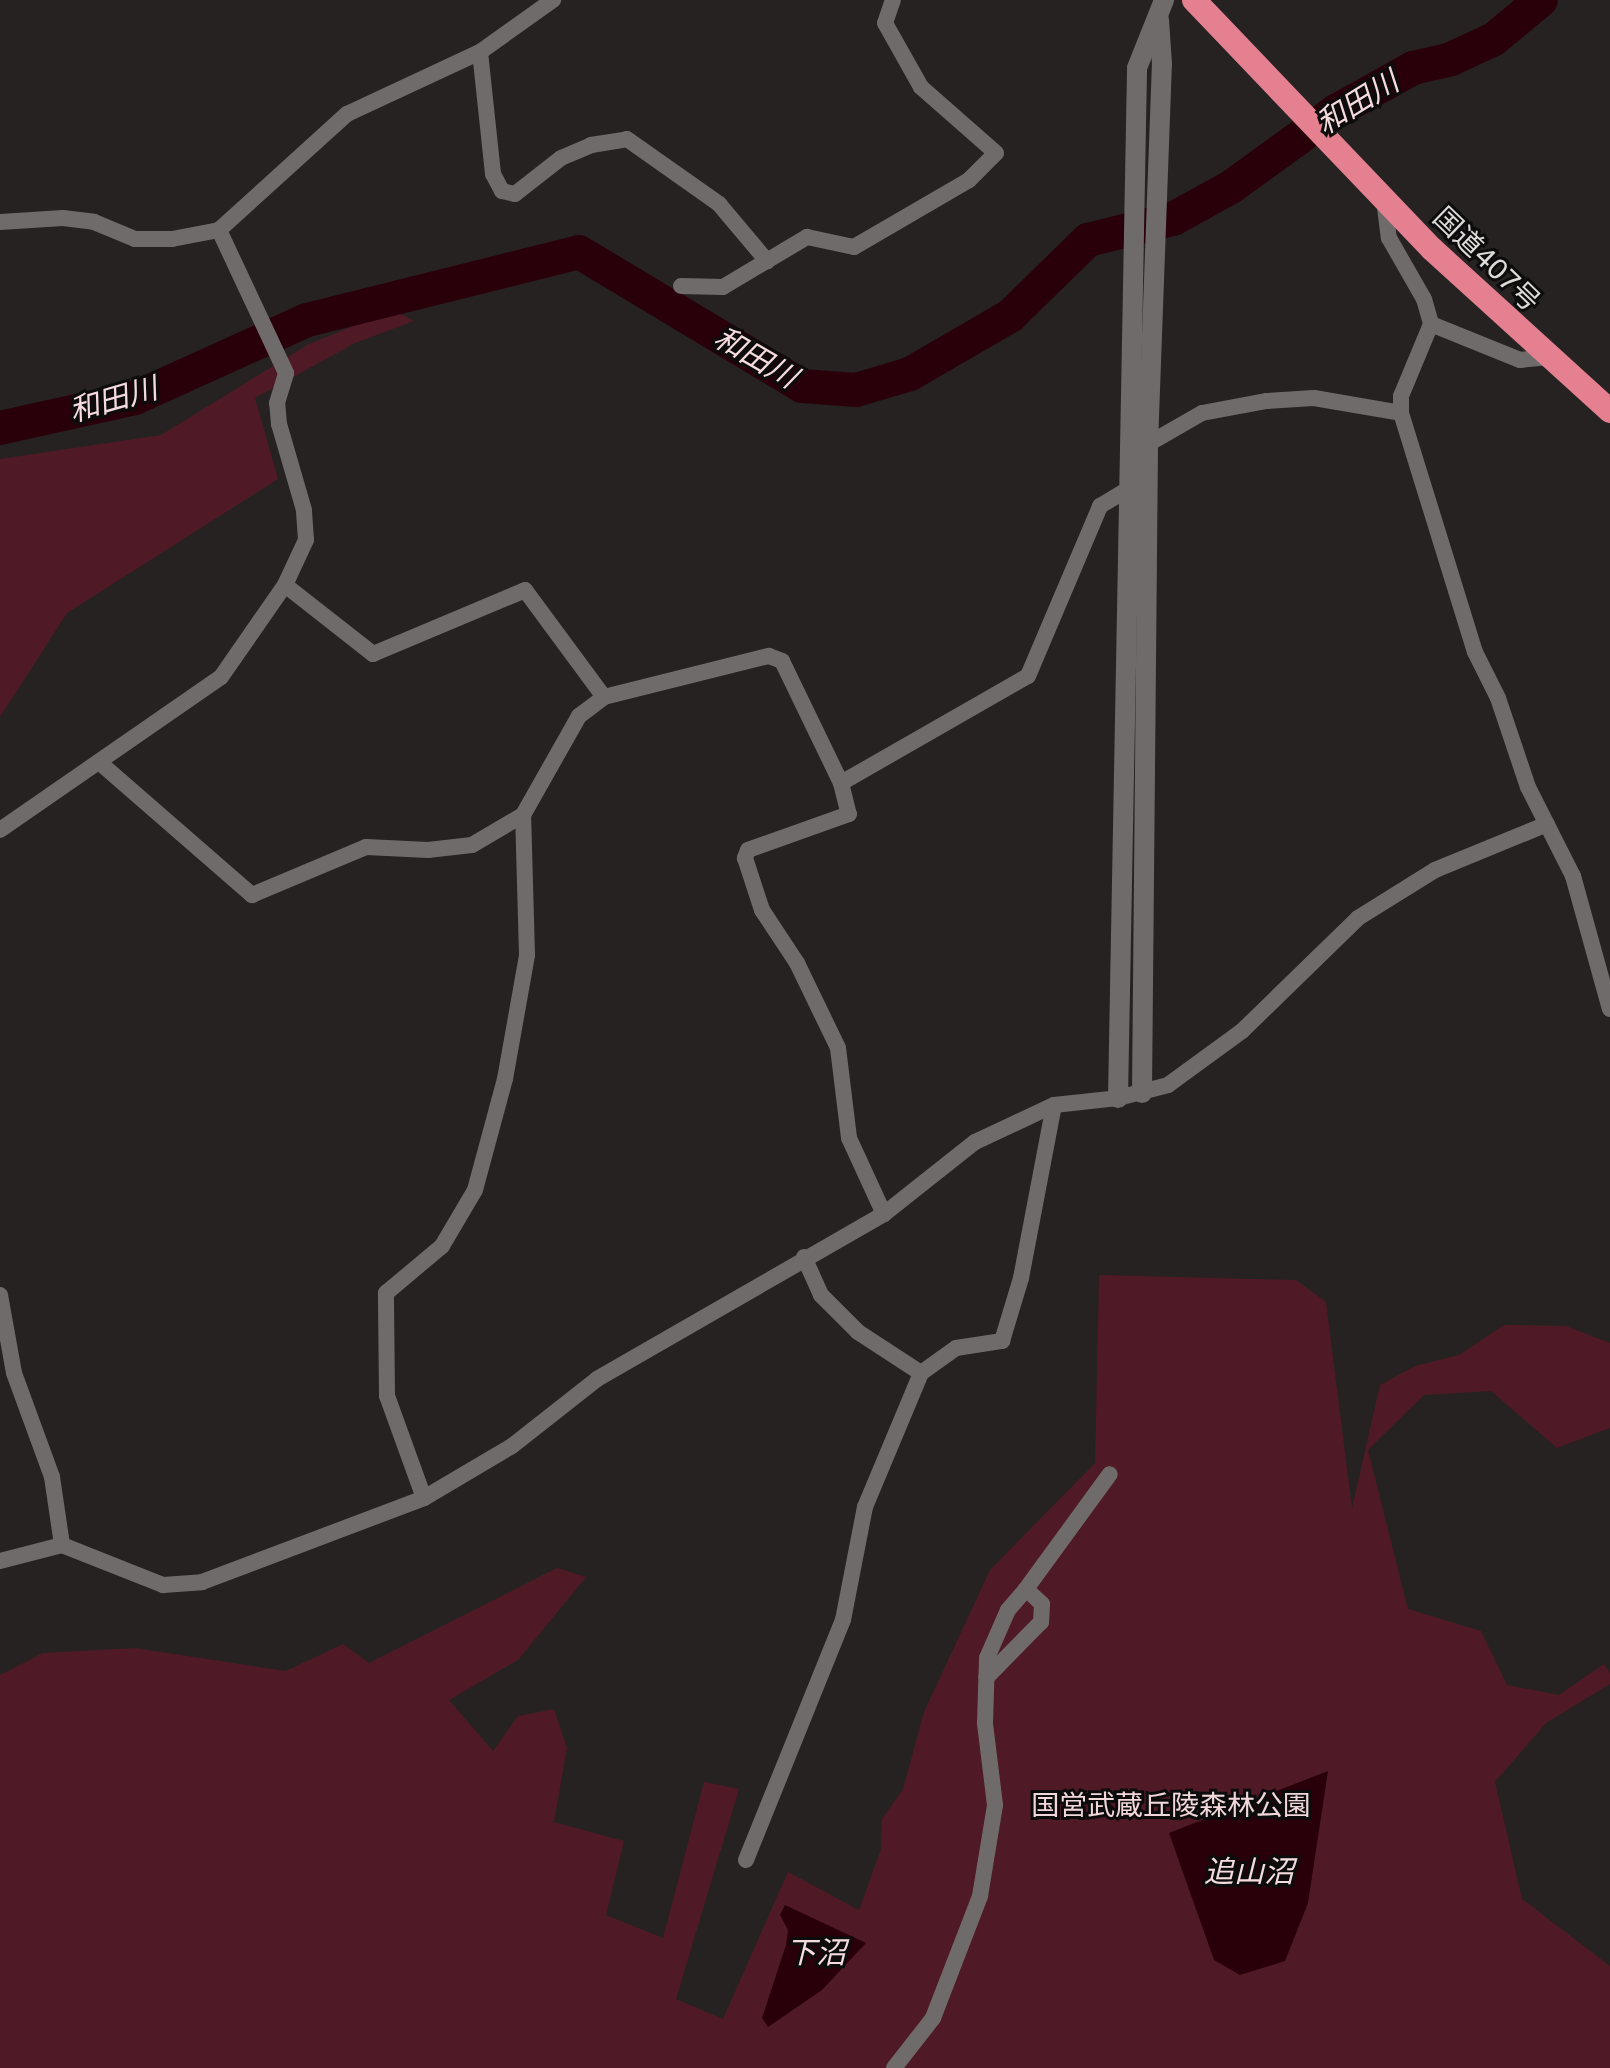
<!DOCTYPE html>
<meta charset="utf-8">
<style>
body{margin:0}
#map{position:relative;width:1610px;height:2068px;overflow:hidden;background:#262222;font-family:"Public Sans","Noto Sans JP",sans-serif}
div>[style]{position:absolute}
.green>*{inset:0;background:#4f1a25}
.water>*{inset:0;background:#29000a}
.river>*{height:34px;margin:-17px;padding:0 17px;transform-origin:17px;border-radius:17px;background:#29000a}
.street>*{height:16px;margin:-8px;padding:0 8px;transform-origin:8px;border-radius:8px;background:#706b6b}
.secondary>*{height:20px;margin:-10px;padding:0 10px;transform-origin:10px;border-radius:10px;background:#706b6b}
.highway>*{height:24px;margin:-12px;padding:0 12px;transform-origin:12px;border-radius:12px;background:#e58090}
span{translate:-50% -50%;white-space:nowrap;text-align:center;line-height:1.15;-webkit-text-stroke:6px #0d0c0c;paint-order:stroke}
.street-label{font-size:28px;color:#dcd9d9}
.park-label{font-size:28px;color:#f1d7da}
.water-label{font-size:30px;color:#f5dbde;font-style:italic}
</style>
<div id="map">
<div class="green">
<div style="clip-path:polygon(393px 310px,414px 321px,355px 343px,255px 398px,278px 479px,67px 613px,0 717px,0 459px,161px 435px,309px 344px)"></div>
<div style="clip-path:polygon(1099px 1275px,1296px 1280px,1326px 1302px,1352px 1508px,1380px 1385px,1415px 1366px,1459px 1355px,1504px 1325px,1566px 1326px,1610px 1343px,1610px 1428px,1557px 1448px,1491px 1391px,1424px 1395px,1368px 1450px,1408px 1609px,1481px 1631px,1507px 1685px,1559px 1695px,1604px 1664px,1610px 1673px,1610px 1684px,1546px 1723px,1495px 1782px,1522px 1899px,1610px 1966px,1610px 2068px,0 2068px,0 1675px,43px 1653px,135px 1648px,286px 1671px,343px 1644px,369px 1663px,557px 1568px,586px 1577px,518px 1660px,449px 1700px,493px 1751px,518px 1716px,554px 1709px,567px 1748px,554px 1822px,624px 1841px,606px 1915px,663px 1938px,704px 1782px,739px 1789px,676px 1999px,723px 2019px,788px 1872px,859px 1910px,881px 1849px,882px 1819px,903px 1789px,924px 1712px,990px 1570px,1095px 1463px)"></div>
</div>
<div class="water">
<div style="clip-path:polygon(1328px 1771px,1308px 1903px,1285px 1961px,1240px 1975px,1214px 1960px,1169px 1833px)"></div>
<div style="clip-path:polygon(785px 1905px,866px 1943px,822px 1990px,768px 2027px,762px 2018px,786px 1945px,788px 1930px,780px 1915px)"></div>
</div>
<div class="river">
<div style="left:0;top:428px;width:138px;rotate:-12.5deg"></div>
<div style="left:135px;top:398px;width:189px;rotate:-24.4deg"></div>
<div style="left:307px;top:320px;width:280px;rotate:-14deg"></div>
<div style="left:579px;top:252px;width:260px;rotate:31deg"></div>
<div style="left:802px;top:386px;width:54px;rotate:4.2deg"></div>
<div style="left:856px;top:390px;width:56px;rotate:-16.5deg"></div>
<div style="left:910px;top:374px;width:116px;rotate:-30.1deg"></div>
<div style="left:1010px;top:316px;width:109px;rotate:-44.3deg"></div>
<div style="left:1088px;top:240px;width:88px;rotate:-13.9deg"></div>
<div style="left:1173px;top:219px;width:66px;rotate:-28.9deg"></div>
<div style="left:1231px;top:187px;width:130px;rotate:-35.9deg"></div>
<div style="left:1336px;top:111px;width:88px;rotate:-29.2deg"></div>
<div style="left:1413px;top:68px;width:39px;rotate:-13deg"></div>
<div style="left:1451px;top:59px;width:47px;rotate:-24.9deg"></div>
<div style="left:1494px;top:39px;width:61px;rotate:-39.7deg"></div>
</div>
<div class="street">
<div style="left:480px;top:52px;width:123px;rotate:83.9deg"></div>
<div style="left:493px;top:174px;width:19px;rotate:62deg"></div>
<div style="left:502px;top:191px;width:13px;rotate:13deg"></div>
<div style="left:515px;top:194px;width:58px;rotate:-38deg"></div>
<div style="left:561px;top:158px;width:33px;rotate:-23deg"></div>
<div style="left:591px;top:145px;width:36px;rotate:-9deg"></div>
<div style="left:627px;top:139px;width:113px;rotate:35.2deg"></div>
<div style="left:719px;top:204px;width:75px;rotate:49.9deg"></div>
<div style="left:1384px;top:199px;width:39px;rotate:83deg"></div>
<div style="left:1389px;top:238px;width:70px;rotate:60.2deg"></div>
<div style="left:1424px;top:299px;width:26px;rotate:74deg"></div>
<div style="left:1431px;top:324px;width:96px;rotate:22deg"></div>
<div style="left:1520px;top:360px;width:27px;rotate:-6deg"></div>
<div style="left:0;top:222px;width:63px;rotate:-3.6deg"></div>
<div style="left:63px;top:218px;width:31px;rotate:7deg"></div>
<div style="left:94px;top:222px;width:44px;rotate:22.5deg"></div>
<div style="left:135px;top:239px;width:37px"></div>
<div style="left:172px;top:239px;width:48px;rotate:-10.8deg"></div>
<div style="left:219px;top:230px;width:173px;rotate:-42.2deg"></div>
<div style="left:347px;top:114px;width:147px;rotate:-25deg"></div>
<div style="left:480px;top:52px;width:90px;rotate:-35.5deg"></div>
<div style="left:681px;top:286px;width:42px;rotate:1.4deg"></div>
<div style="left:723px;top:287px;width:98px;rotate:-30.8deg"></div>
<div style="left:807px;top:237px;width:48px;rotate:12deg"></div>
<div style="left:854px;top:247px;width:133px;rotate:-30.2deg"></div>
<div style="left:969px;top:180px;width:38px;rotate:-45deg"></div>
<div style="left:996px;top:153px;width:100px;rotate:-138.7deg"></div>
<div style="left:921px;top:87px;width:73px;rotate:-119.4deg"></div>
<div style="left:885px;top:23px;width:24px;rotate:-71deg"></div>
<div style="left:1431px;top:324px;width:78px;rotate:112.6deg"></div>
<div style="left:1401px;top:396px;width:17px;rotate:90deg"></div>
<div style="left:1401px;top:413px;width:250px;rotate:72.8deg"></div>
<div style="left:1475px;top:652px;width:51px;rotate:63.4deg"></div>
<div style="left:1498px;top:698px;width:94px;rotate:71.4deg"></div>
<div style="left:1528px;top:787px;width:100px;rotate:63.2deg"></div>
<div style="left:1573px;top:876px;width:138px;rotate:74.5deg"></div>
<div style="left:1138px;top:444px;width:10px"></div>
<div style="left:1148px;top:444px;width:62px;rotate:-29.9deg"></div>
<div style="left:1202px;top:413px;width:66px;rotate:-10.5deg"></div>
<div style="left:1267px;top:401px;width:47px;rotate:-3.7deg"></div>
<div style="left:1314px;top:398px;width:88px;rotate:9.8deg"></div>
<div style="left:285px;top:585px;width:112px;rotate:38.1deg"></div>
<div style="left:373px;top:654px;width:165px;rotate:-22.8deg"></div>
<div style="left:525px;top:590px;width:133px;rotate:53.6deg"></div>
<div style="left:99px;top:762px;width:203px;rotate:41deg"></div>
<div style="left:252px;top:895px;width:124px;rotate:-22.8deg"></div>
<div style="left:366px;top:847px;width:62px;rotate:2.8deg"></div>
<div style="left:428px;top:850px;width:44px;rotate:-6.5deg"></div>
<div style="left:472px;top:845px;width:59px;rotate:-30.5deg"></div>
<div style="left:841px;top:783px;width:32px;rotate:76deg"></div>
<div style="left:849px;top:814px;width:107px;rotate:160.4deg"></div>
<div style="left:748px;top:850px;width:9px;rotate:111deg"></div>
<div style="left:745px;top:858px;width:55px;rotate:71.9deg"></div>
<div style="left:762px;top:910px;width:64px;rotate:56.6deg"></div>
<div style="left:797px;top:963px;width:94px;rotate:64.2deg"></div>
<div style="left:838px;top:1048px;width:91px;rotate:83deg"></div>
<div style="left:849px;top:1138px;width:84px;rotate:65.3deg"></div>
<div style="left:0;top:830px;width:269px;rotate:-34.7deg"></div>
<div style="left:221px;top:677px;width:112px;rotate:-55.2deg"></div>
<div style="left:285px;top:585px;width:50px;rotate:-65deg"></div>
<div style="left:306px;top:540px;width:30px;rotate:-94deg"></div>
<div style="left:304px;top:510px;width:90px;rotate:-106.2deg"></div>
<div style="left:279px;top:424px;width:21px;rotate:-95deg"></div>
<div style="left:277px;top:403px;width:31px;rotate:-73deg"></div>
<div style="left:286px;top:373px;width:158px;rotate:-115.1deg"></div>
<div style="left:804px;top:1257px;width:42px;rotate:65.9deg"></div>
<div style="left:821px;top:1295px;width:52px;rotate:45deg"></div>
<div style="left:858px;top:1332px;width:75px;rotate:33.1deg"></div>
<div style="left:0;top:1295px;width:79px;rotate:79.8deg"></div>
<div style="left:14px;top:1373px;width:111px;rotate:69.9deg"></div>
<div style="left:52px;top:1477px;width:69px;rotate:81.6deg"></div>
<div style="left:424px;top:1498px;width:109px;rotate:-109.9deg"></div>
<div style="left:387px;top:1396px;width:103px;rotate:-90.6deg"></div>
<div style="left:386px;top:1293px;width:73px;rotate:-40deg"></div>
<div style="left:442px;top:1246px;width:65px;rotate:-59.5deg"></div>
<div style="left:475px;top:1190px;width:115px;rotate:-74.9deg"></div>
<div style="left:505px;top:1079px;width:126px;rotate:-79.9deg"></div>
<div style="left:527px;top:955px;width:140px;rotate:-91.6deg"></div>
<div style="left:523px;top:815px;width:114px;rotate:-60.5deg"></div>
<div style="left:579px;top:716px;width:31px;rotate:-37deg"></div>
<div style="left:604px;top:697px;width:170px;rotate:-14deg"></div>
<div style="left:769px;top:656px;width:14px;rotate:21deg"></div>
<div style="left:782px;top:661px;width:136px;rotate:64.2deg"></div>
<div style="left:841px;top:783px;width:215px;rotate:-29.8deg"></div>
<div style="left:1028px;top:676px;width:185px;rotate:-67deg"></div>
<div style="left:1100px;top:506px;width:29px;rotate:-31deg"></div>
<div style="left:0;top:1561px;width:64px;rotate:-14.5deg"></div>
<div style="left:62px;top:1545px;width:109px;rotate:21.6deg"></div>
<div style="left:163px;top:1585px;width:39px;rotate:-4deg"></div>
<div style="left:202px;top:1582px;width:237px;rotate:-20.7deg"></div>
<div style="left:424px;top:1498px;width:102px;rotate:-30.6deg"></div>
<div style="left:512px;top:1446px;width:108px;rotate:-38.2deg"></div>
<div style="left:597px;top:1379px;width:331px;rotate:-29.9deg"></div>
<div style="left:884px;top:1214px;width:116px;rotate:-38.4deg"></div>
<div style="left:975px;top:1142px;width:87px;rotate:-25.1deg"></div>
<div style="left:1054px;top:1105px;width:64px;rotate:-6.2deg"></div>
<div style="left:1118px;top:1098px;width:52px;rotate:-14.6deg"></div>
<div style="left:1168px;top:1085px;width:92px;rotate:-36.1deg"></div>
<div style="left:1242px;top:1031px;width:162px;rotate:-44.2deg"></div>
<div style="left:1358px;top:918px;width:91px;rotate:-31.9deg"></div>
<div style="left:1435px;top:870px;width:121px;rotate:-22.3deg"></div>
<div style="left:1026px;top:1589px;width:142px;rotate:-53.9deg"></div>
<div style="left:746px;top:1860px;width:259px;rotate:-68deg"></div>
<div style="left:843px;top:1620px;width:115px;rotate:-79deg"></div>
<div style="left:865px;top:1507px;width:145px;rotate:-67.3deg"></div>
<div style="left:921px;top:1373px;width:43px;rotate:-35.5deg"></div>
<div style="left:956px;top:1348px;width:47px;rotate:-8.7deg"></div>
<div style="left:1002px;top:1341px;width:66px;rotate:-73.2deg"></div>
<div style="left:1021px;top:1278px;width:176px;rotate:-79.2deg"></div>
<div style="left:894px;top:2068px;width:63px;rotate:-52deg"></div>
<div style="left:933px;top:2018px;width:131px;rotate:-68.9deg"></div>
<div style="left:980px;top:1896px;width:92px;rotate:-80.6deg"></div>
<div style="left:995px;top:1805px;width:83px;rotate:-97deg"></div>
<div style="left:985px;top:1723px;width:65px;rotate:-88.2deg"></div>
<div style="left:987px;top:1658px;width:52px;rotate:-66.4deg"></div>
<div style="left:1008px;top:1610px;width:28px;rotate:-49deg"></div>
<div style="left:1026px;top:1589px;width:22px;rotate:43deg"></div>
<div style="left:1042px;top:1604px;width:18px;rotate:93deg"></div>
<div style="left:1041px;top:1622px;width:78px;rotate:134.5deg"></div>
</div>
<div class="secondary">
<div style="left:1142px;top:1093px;width:649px;rotate:-89.47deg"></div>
<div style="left:1148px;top:444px;width:380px;rotate:-87.9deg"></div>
<div style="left:1162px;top:64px;width:44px;rotate:-93.9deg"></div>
<div style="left:1118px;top:1098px;width:1030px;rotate:-88.94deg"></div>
<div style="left:1137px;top:68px;width:73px;rotate:-68.3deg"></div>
</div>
<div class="highway">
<div style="left:1194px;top:0;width:344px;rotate:46.3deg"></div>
<div style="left:1432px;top:249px;width:241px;rotate:42.3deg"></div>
</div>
<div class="street-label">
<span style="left:1487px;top:259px;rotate:44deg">国道407号</span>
</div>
<div class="park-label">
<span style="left:1171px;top:1805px">国営武蔵丘陵森林公園</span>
</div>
<div class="water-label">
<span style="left:1357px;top:102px;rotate:-32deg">和田川</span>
<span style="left:756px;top:357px;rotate:30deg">和田川</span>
<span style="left:113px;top:399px;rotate:-16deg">和田川</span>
<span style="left:1249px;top:1871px">追山沼</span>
<span style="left:816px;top:1952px">下沼</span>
</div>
</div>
